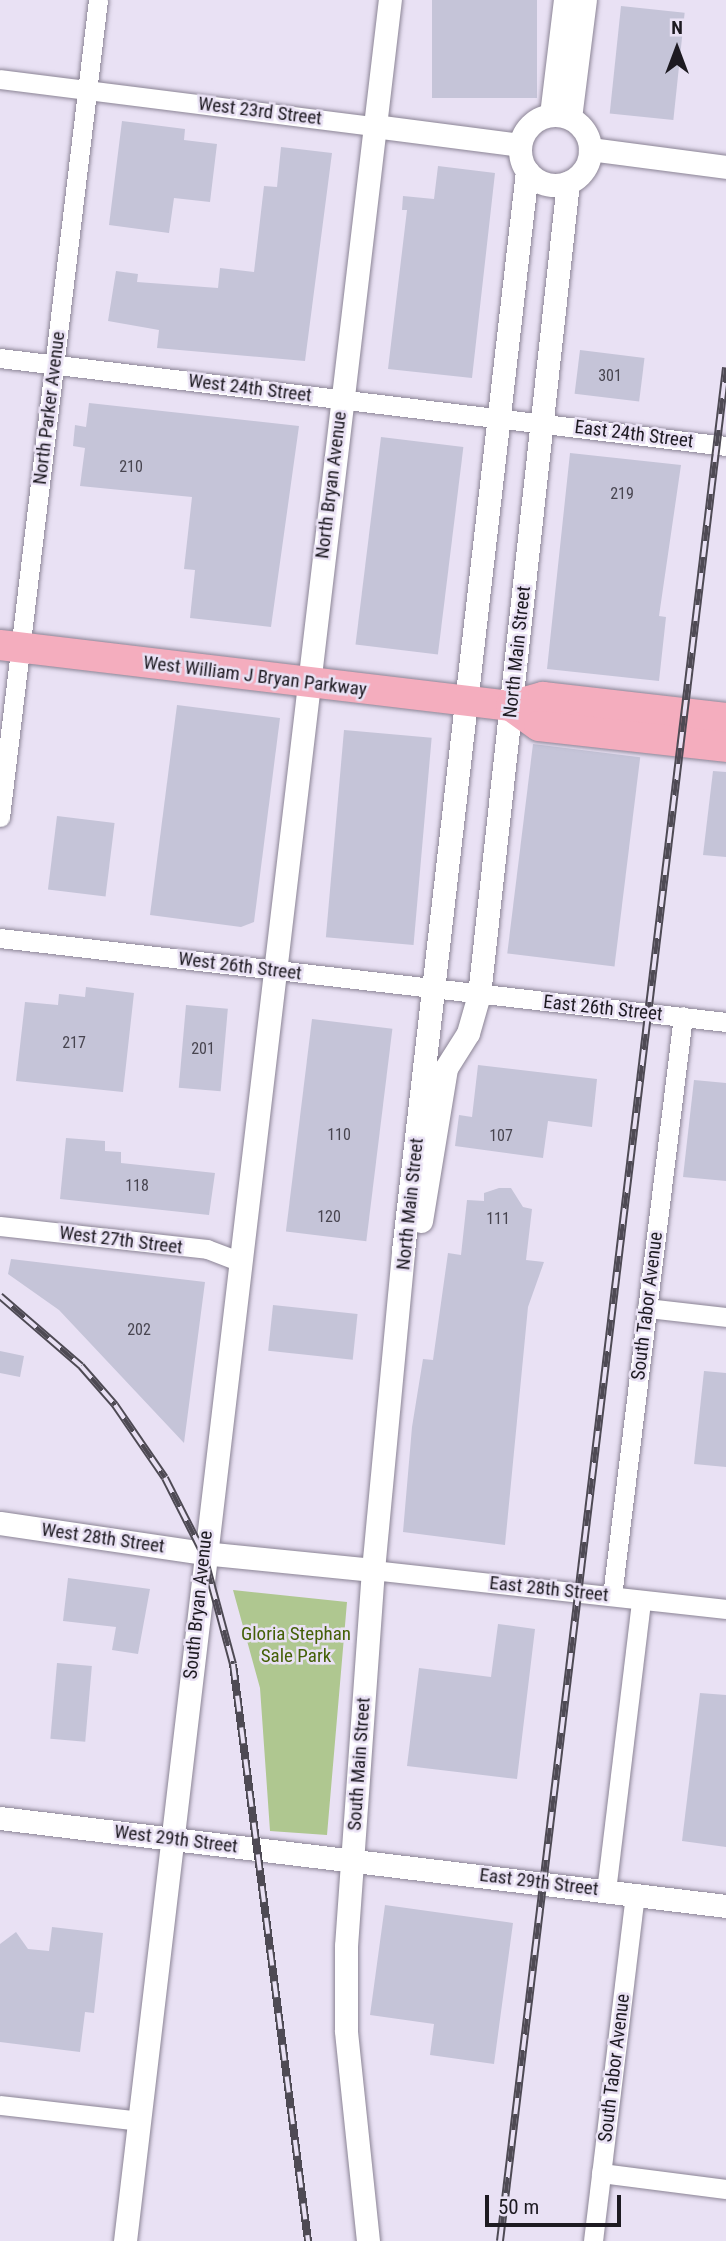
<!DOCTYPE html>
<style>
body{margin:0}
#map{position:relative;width:726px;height:2241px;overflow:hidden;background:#e9e1f4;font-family:"Roboto Condensed",sans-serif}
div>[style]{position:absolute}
.green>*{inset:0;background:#afc790}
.building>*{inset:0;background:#c5c4d8;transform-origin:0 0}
.roads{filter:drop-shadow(0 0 2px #8b8495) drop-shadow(0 0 2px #8b8495)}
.minor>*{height:19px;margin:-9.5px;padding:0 9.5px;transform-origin:9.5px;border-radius:9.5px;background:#fff}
.tertiary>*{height:23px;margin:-11.5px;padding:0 11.5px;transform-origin:11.5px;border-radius:11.5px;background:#fff}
.tertiary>.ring{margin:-11.5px;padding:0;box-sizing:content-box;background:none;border:23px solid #fff;border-radius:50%}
.primary>*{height:30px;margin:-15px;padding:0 15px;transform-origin:15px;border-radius:15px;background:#f4adbe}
.rail>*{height:8px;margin-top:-4px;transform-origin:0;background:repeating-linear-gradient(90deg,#e9e1f4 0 16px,#4e4a54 0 32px);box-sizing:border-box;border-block:2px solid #4e4a54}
span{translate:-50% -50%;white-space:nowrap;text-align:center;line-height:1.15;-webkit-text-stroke:5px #e9e1f4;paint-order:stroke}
.number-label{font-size:16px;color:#47444f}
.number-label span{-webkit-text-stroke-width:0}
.street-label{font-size:19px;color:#1d1a21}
.park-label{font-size:19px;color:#446007}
.north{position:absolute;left:642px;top:14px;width:70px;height:70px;-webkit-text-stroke:5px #e9e1f4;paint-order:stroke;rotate:0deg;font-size:19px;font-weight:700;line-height:28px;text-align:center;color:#1d1a21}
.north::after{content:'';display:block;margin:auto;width:24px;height:32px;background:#1d1a21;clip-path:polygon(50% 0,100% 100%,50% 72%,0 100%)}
.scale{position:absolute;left:485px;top:2195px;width:136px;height:32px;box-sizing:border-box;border:4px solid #1d1a21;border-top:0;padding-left:9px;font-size:21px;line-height:24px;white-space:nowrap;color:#1d1a21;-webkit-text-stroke:5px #e9e1f4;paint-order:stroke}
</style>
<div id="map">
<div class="green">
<div style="clip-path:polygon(233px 1590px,347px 1602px,327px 1835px,270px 1831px,260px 1688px)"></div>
</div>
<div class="building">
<div style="left:432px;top:0;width:105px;height:98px"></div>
<div style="left:621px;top:6px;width:64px;height:108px;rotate:6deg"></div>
<div style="clip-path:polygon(122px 121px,185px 129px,184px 140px,217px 144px,210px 202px,174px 198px,169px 233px,109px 225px)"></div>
<div style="clip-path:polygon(281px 147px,332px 153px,305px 361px,157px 348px,159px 330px,108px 321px,116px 271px,138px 274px,137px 282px,218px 288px,220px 268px,254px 272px,264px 186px,277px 187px)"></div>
<div style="clip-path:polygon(438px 166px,495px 173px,472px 378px,388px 369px,407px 210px,402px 210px,403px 196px,434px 199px)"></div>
<div style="left:580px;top:350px;width:65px;height:44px;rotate:7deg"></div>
<div style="clip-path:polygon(89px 403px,299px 426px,271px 627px,190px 618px,195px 570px,184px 569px,192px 497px,80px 486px,85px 448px,73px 446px,75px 425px,86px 427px)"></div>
<div style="left:381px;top:437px;width:83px;height:209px;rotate:7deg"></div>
<div style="clip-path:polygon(570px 453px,681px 465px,659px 616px,666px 617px,659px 681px,547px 669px)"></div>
<div style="clip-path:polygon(177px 705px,280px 718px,254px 922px,241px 927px,150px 915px)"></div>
<div style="left:344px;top:730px;width:88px;height:208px;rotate:5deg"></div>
<div style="left:533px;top:744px;width:108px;height:211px;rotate:7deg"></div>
<div style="clip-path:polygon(713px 771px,726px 772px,726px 857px,703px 855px)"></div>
<div style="left:57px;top:816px;width:58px;height:74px;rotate:7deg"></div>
<div style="clip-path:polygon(86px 987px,134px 993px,123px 1092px,16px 1081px,25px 1002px,58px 1005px,59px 994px,85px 997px)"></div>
<div style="left:186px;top:1005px;width:42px;height:83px;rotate:5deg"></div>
<div style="left:312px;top:1019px;width:81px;height:214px;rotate:7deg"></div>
<div style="clip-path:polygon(478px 1065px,597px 1079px,592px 1127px,548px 1121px,543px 1158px,455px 1146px,459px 1115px,472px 1117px)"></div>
<div style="clip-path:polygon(694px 1080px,726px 1083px,726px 1181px,683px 1177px)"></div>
<div style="clip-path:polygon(66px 1138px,105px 1141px,105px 1151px,121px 1152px,121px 1163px,215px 1173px,209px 1215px,60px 1199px)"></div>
<div style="clip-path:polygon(499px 1188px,511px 1188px,523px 1207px,532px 1209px,526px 1260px,544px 1262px,528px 1307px,505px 1545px,403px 1532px,412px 1427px,423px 1359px,433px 1360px,448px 1253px,461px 1255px,467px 1200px,484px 1201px,484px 1193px)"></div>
<div style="clip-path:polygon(11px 1259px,205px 1282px,184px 1443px,59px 1310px,8px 1274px)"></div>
<div style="left:273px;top:1305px;width:85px;height:46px;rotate:6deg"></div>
<div style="clip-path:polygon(0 1351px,24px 1356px,20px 1377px,0 1373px)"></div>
<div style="clip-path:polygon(704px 1371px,726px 1373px,726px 1467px,694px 1464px)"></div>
<div style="clip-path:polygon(68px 1578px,150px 1589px,138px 1654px,112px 1650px,116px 1627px,63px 1621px)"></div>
<div style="clip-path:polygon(498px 1624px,535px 1629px,517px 1779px,407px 1766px,419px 1668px,491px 1677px)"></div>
<div style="left:57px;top:1663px;width:35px;height:76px;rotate:5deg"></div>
<div style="clip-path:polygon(700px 1693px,726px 1695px,726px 1847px,682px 1841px)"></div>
<div style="clip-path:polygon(385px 1905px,513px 1923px,494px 2064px,430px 2055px,434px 2024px,370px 2015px)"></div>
<div style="clip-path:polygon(52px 1927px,103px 1933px,94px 2013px,85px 2012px,80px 2052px,0 2042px,0 1944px,16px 1932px,28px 1949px,49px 1951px)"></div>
</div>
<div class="roads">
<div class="minor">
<div style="left:0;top:79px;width:377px;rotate:7.2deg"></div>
<div style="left:0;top:358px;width:731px;rotate:6.91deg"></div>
<div style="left:0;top:817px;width:823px;rotate:-83.16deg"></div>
<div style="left:0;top:938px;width:731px;rotate:6.6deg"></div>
<div style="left:0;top:1226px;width:208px;rotate:6.3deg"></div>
<div style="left:207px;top:1249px;width:34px;rotate:21deg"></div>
<div style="left:647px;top:1308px;width:80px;rotate:6.5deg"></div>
<div style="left:373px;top:1570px;width:355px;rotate:6.3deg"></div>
<div style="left:612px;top:1596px;width:584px;rotate:-83.02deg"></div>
<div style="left:606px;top:1891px;width:293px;rotate:-83.1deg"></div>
<div style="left:0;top:2105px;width:141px;rotate:6.5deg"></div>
<div style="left:601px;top:2173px;width:126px;rotate:7.3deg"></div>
<div style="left:593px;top:2241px;width:349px;rotate:-83.1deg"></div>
</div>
<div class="tertiary">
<div class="ring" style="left:520px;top:115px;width:47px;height:47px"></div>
<div style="left:551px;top:115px;width:116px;rotate:-83.1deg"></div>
<div style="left:570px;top:118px;width:119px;rotate:-82.8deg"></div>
<div style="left:374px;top:126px;width:147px;rotate:7.4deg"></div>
<div style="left:590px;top:149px;width:137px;rotate:7.5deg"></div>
<div style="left:421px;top:1221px;width:155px;rotate:-80.7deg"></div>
<div style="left:446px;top:1068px;width:41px;rotate:-57.8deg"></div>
<div style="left:468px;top:1033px;width:40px;rotate:-74deg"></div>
<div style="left:479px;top:995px;width:817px;rotate:-83.75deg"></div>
<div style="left:0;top:1523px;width:205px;rotate:8.4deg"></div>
<div style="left:203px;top:1553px;width:171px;rotate:5.7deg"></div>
<div style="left:0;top:1818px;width:731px;rotate:6.91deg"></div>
<div style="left:125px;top:2241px;width:2257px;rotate:-83.26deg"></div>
<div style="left:368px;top:2241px;width:212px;rotate:-96deg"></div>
<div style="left:346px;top:2030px;width:84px;rotate:-90deg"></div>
<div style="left:346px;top:1946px;width:377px;rotate:-85.9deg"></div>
<div style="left:373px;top:1570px;width:320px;rotate:-84.6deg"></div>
<div style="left:403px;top:1251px;width:1087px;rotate:-83.45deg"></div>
</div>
<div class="primary">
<div style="left:0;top:645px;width:515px;rotate:6.81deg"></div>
<div style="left:511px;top:706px;width:33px;rotate:-16deg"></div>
<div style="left:543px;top:697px;width:184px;rotate:6.5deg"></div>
<div style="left:511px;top:706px;width:34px;rotate:36deg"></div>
<div style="left:539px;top:726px;width:188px;rotate:6.4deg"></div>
</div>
</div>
<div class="rail">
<div style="left:0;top:1296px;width:107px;rotate:40.8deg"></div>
<div style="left:81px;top:1366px;width:52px;rotate:48.9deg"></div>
<div style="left:115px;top:1405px;width:88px;rotate:55.6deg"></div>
<div style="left:165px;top:1478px;width:84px;rotate:63.1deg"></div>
<div style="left:203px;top:1553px;width:115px;rotate:74.9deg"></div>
<div style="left:233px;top:1664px;width:582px;rotate:82.59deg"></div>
<div style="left:500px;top:2241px;width:1887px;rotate:-83.12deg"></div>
</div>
<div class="number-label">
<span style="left:610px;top:376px">301</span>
<span style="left:131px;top:467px">210</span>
<span style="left:622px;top:494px">219</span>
<span style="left:74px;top:1043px">217</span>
<span style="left:203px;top:1049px">201</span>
<span style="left:339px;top:1135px">110</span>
<span style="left:501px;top:1136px">107</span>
<span style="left:137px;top:1186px">118</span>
<span style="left:329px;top:1217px">120</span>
<span style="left:498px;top:1219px">111</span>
<span style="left:139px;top:1330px">202</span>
</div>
<div class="street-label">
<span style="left:260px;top:111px;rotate:7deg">West 23rd Street</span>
<span style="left:250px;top:388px;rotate:7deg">West 24th Street</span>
<span style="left:49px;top:408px;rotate:-83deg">North Parker Avenue</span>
<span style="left:634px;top:434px;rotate:7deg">East 24th Street</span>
<span style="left:331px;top:485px;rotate:-83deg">North Bryan Avenue</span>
<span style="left:517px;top:652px;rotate:-84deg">North Main Street</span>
<span style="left:255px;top:676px;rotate:7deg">West William J Bryan Parkway</span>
<span style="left:240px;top:966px;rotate:7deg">West 26th Street</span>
<span style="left:603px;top:1008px;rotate:6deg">East 26th Street</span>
<span style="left:410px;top:1204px;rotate:-84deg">North Main Street</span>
<span style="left:121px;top:1240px;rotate:7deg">West 27th Street</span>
<span style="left:647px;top:1306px;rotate:-83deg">South Tabor Avenue</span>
<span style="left:103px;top:1538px;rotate:8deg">West 28th Street</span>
<span style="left:549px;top:1589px;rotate:6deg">East 28th Street</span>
<span style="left:198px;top:1605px;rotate:-84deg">South Bryan Avenue</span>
<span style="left:359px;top:1764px;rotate:-86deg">South Main Street</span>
<span style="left:176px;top:1839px;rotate:7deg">West 29th Street</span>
<span style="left:539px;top:1882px;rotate:7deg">East 29th Street</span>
<span style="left:614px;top:2068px;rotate:-83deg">South Tabor Avenue</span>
</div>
<div class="park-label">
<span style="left:296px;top:1645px">Gloria Stephan<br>Sale Park</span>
</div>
<div class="north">N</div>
<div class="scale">50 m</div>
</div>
